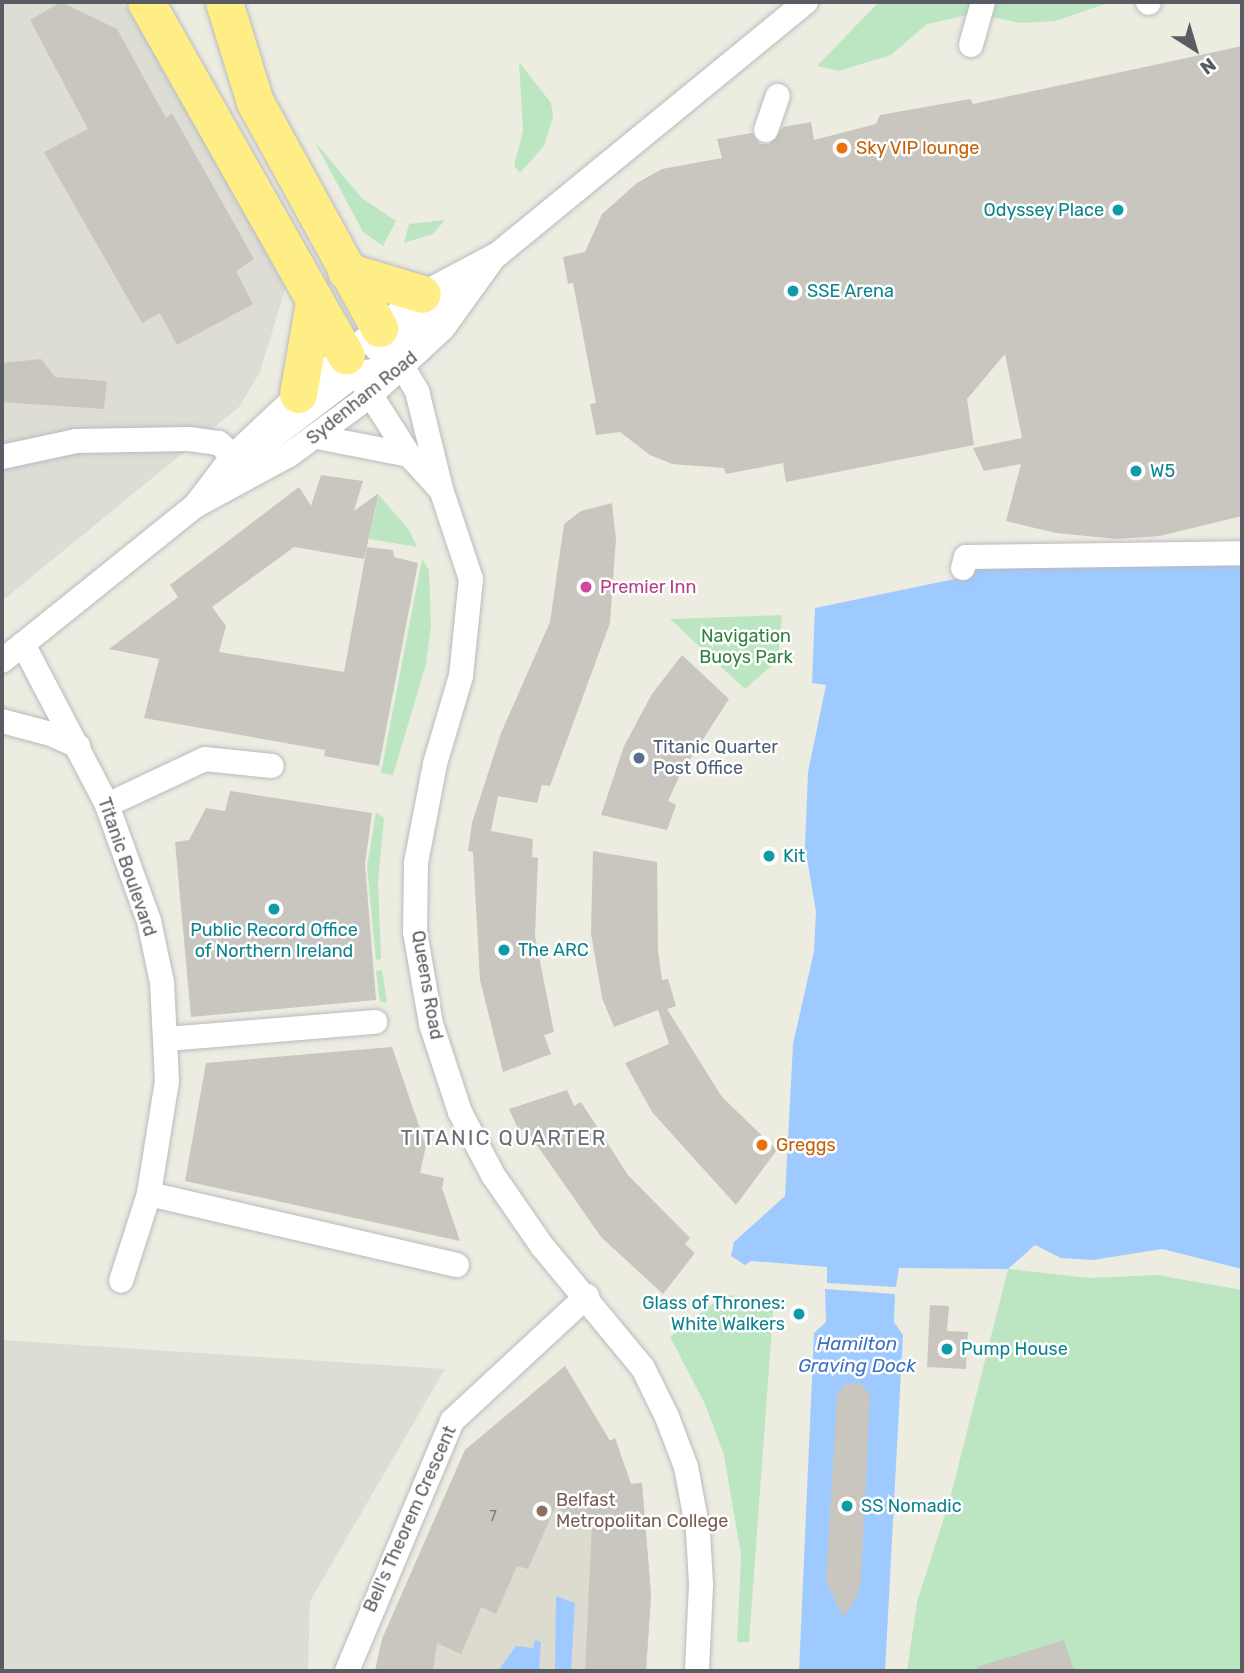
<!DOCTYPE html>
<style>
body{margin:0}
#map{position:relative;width:1244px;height:1673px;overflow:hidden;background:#edece1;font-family:Rubik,sans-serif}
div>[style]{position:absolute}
.industrial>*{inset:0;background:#ddddd5}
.education>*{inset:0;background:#dddbcf}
.green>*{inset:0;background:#bce6c1}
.water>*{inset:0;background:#9fcaff}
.building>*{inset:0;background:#c8c6be}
.roads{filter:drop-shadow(0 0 2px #b9bac0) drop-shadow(0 0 2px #b9bac0)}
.minor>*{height:24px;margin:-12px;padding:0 12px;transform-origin:12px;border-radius:12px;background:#fff}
.highway>*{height:37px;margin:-18.5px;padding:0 18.5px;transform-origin:18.5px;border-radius:18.5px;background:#ffee86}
.dots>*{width:19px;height:19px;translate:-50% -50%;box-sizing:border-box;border:4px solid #fff;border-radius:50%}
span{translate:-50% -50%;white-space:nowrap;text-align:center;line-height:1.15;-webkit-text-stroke:5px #fff;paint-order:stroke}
.number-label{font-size:14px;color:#757679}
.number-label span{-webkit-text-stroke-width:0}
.food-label{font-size:18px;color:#c56008}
.left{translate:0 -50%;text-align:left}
.culture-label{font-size:18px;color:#0d838f}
.right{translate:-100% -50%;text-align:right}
.street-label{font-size:18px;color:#595c62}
.hotel-label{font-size:18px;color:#b23c85}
.park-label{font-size:18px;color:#30833e}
.service-label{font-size:18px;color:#4e5e75}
.education-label{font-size:18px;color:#785e54}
.water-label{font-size:19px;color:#3d71c6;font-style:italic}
.quarter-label{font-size:21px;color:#6a6e75;letter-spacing:2px}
.frame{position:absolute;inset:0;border:4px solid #595c62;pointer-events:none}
.north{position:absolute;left:1160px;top:14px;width:70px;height:70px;-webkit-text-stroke:5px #fff;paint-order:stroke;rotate:143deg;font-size:19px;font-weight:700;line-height:28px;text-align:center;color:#595c62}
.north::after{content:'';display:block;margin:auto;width:24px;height:32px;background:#595c62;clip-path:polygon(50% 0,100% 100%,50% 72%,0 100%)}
</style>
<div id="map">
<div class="industrial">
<div style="clip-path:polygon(2px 2px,120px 2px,131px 12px,226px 171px,285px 289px,260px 372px,239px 407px,2px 601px)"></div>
<div style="clip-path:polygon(2px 1340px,445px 1369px,310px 1601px,308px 1671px,2px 1671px)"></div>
</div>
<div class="education">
<div style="clip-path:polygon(565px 1366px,610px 1441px,615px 1438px,631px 1484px,642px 1483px,651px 1595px,646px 1671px,375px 1671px,382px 1639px,465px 1450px)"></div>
</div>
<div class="green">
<div style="clip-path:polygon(879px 2px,973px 2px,968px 15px,927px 24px,891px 55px,839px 71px,817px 66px)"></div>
<div style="clip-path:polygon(997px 2px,1103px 2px,1105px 4px,1055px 21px,1020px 23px,992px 17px)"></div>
<div style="clip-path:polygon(519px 62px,551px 103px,553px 117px,544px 146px,520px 173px,514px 166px,523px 131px)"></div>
<div style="clip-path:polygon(315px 142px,362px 198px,396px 221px,383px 246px,363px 232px)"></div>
<div style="clip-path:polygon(445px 220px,433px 234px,404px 243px,409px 224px)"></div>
<div style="clip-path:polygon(379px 495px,409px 530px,417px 547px,369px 539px)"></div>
<div style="clip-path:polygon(422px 559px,429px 570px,431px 625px,426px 664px,393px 775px,381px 773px)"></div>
<div style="clip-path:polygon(782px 615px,778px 660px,745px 689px,670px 619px)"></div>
<div style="clip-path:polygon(376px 812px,384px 818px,378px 882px,381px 959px,376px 960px,367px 867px)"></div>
<div style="clip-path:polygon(382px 970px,387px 1002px,380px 1002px,376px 971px)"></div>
<div style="clip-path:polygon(1008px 1269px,1090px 1278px,1157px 1275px,1242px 1290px,1242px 1671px,907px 1671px,917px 1602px,950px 1499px)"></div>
<div style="clip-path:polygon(724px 1295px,774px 1299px,749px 1642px,737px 1642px,741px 1555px,724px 1455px,705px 1404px,670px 1337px)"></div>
</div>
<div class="water">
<div style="clip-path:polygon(969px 562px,1242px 564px,1242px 1269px,1162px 1249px,1093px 1260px,1061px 1258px,1035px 1245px,1008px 1269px,899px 1268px,896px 1287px,827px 1283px,827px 1267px,751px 1261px,745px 1265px,731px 1256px,734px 1242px,785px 1196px,793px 1044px,814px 951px,816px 912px,805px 847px,808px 772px,826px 685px,812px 683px,815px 608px,969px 576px)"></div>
<div style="clip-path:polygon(825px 1289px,895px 1294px,894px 1322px,903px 1335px,885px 1671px,799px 1671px,814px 1333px,826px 1322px)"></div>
<div style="clip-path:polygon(556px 1596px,575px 1603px,571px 1671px,555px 1671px)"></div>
<div style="clip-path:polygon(535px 1640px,541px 1642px,539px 1671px,498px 1671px,516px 1646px,533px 1648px)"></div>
</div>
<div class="building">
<div style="clip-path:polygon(61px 2px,117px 29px,166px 118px,172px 113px,254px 259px,236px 271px,253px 304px,177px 345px,160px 313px,142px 323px,44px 152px,88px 129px,30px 20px)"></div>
<div style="clip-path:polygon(1242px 46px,1242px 516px,1160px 536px,1117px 539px,1056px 533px,1006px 521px,1021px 464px,984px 471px,973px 448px,1022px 438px,1005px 354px,967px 399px,974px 445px,786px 482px,783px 463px,726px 474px,724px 468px,672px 464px,650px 455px,620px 432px,596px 435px,590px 404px,596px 403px,573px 283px,568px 284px,563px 257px,585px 252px,602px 214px,637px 183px,662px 169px,722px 158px,717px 139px,752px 133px,760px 144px,769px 144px,783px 127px,811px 122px,814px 140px,876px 124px,880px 115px,970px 99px,973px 104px)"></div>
<div style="clip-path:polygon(41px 359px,55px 377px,107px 381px,104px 409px,2px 402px,2px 363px)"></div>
<div style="clip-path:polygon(321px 475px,363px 481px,354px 511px,379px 493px,364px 559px,294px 547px,212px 607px,226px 626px,219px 652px,344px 672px,367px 547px,393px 550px,394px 557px,418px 563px,379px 766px,324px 756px,325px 750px,144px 718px,159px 659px,109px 649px,178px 597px,170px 585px,299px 487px,311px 506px)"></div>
<div style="clip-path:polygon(612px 503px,616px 539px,610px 623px,550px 786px,542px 785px,537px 803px,498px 796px,491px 831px,533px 839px,532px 857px,538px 858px,535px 936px,554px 1032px,544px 1035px,551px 1054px,503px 1072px,480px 980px,473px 852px,468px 851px,472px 823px,501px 733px,550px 622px,564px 524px,581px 511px)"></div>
<div style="clip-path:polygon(682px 655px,729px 699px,680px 775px,668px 801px,676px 805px,667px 830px,601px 815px,624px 746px,652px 694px)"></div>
<div style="clip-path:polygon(230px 791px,372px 813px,365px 864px,376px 1000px,191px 1017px,175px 842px,189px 840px,206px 808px,225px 811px)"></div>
<div style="clip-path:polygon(593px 851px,657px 862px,658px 950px,662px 980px,668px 979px,676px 1006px,667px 1009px,722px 1097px,777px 1150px,736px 1205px,652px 1112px,625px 1063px,669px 1044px,658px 1010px,614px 1027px,602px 998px,591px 933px)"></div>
<div style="clip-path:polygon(392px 1047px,426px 1146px,420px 1173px,444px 1178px,442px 1188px,460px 1241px,185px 1181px,206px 1063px)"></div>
<div style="clip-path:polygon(567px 1090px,574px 1106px,581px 1102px,628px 1175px,690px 1238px,685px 1244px,695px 1253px,663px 1294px,601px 1237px,525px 1128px,519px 1131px,509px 1109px)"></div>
<div style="clip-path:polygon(930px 1305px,949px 1306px,947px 1331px,968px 1332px,966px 1369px,927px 1367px)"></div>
<div style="clip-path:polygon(565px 1366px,610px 1441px,615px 1438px,631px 1484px,642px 1483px,651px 1595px,646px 1671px,585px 1671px,592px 1525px,555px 1508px,528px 1569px,517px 1566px,496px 1614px,481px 1607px,461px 1654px,437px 1643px,433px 1671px,375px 1671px,382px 1639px,465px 1450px)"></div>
<div style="clip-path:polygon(861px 1383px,870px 1396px,861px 1581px,856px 1599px,843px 1617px,826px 1581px,837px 1395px,845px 1384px)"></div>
<div style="clip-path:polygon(1064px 1640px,1074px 1671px,978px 1671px,977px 1667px)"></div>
</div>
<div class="roads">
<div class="minor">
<div style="left:1148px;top:2px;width:1px;rotate:45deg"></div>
<div style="left:971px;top:45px;width:45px;rotate:-74.4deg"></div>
<div style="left:766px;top:130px;width:36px;rotate:-71deg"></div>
<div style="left:379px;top:328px;width:74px;rotate:58.9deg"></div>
<div style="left:417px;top:391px;width:101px;rotate:76.2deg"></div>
<div style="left:441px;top:489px;width:95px;rotate:71.6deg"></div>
<div style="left:471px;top:579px;width:98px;rotate:95.9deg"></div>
<div style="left:461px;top:676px;width:92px;rotate:106.5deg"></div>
<div style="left:435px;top:764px;width:101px;rotate:100.9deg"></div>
<div style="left:416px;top:863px;width:69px;rotate:90.8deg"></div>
<div style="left:415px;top:932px;width:93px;rotate:80.1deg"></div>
<div style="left:431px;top:1024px;width:93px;rotate:71.8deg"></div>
<div style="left:460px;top:1112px;width:71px;rotate:62.4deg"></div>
<div style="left:493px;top:1175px;width:86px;rotate:55.4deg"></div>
<div style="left:542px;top:1246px;width:158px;rotate:50.4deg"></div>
<div style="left:643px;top:1368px;width:55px;rotate:63.9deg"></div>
<div style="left:667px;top:1417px;width:53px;rotate:69.2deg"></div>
<div style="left:686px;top:1467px;width:65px;rotate:79.4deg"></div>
<div style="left:698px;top:1531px;width:54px;rotate:86.8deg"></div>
<div style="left:701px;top:1585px;width:86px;rotate:92.7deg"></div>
<div style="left:377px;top:349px;width:14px;rotate:-8deg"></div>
<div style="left:391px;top:347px;width:68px;rotate:-39.1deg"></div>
<div style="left:444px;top:304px;width:19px;rotate:-25deg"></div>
<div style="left:363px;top:383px;width:85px;rotate:57.4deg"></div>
<div style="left:409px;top:455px;width:46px;rotate:47.6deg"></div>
<div style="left:317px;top:437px;width:94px;rotate:11.1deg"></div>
<div style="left:248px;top:456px;width:137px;rotate:-37.3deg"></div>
<div style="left:357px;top:373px;width:47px;rotate:-7.3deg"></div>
<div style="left:2px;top:457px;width:76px;rotate:-12.2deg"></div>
<div style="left:76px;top:441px;width:113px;rotate:-1deg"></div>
<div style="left:189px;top:439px;width:30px;rotate:8deg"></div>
<div style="left:219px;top:443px;width:35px;rotate:44deg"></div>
<div style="left:195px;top:506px;width:63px;rotate:-52.8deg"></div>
<div style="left:233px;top:456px;width:110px;rotate:-43.2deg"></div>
<div style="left:313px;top:381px;width:139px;rotate:-38.6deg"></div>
<div style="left:422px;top:294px;width:86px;rotate:-27.8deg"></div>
<div style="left:498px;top:254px;width:398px;rotate:-39.3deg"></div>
<div style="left:963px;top:568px;width:11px;rotate:-75deg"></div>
<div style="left:966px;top:557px;width:276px;rotate:-0.8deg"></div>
<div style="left:23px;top:644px;width:182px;rotate:62.4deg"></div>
<div style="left:107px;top:805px;width:123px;rotate:70.1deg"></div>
<div style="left:149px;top:921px;width:62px;rotate:78deg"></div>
<div style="left:162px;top:982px;width:99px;rotate:87.1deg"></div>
<div style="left:167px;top:1081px;width:114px;rotate:99.1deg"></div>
<div style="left:149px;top:1194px;width:91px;rotate:107.8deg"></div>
<div style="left:2px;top:661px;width:248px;rotate:-38.8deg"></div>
<div style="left:195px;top:506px;width:107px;rotate:-28.5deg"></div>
<div style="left:289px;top:455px;width:102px;rotate:-36.2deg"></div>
<div style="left:371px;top:395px;width:98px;rotate:-42.9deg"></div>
<div style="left:443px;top:328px;width:89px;rotate:-54.2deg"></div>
<div style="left:2px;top:721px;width:51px;rotate:14.9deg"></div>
<div style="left:51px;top:734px;width:30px;rotate:24deg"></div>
<div style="left:107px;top:805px;width:108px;rotate:-25.1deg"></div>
<div style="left:205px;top:759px;width:67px;rotate:6deg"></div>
<div style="left:167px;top:1039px;width:209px;rotate:-4.7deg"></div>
<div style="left:149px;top:1194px;width:316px;rotate:13deg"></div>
<div style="left:347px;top:1671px;width:271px;rotate:-67.2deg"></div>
<div style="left:452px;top:1421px;width:184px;rotate:-42.8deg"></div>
</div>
<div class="highway">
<div style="left:146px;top:2px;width:406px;rotate:60.5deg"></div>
<div style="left:224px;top:2px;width:105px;rotate:72.8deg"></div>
<div style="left:255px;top:102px;width:258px;rotate:61.2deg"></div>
<div style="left:346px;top:271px;width:79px;rotate:16.8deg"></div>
<div style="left:298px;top:394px;width:93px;rotate:-80.1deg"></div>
</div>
</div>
<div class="dots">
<div style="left:842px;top:148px;background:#e8710a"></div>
<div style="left:1118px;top:210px;background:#0f9aa8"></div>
<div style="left:793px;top:291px;background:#0f9aa8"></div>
<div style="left:1136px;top:471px;background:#0f9aa8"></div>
<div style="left:586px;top:587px;background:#d1479c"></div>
<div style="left:639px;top:758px;background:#5c6f8a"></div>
<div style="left:769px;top:856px;background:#0f9aa8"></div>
<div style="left:274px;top:909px;background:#0f9aa8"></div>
<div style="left:504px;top:950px;background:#0f9aa8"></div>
<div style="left:762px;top:1145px;background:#e8710a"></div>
<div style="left:799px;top:1314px;background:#0f9aa8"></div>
<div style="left:947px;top:1349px;background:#0f9aa8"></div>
<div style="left:847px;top:1506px;background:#0f9aa8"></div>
<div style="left:542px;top:1511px;background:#8d6e63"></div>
</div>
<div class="number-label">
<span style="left:493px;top:1517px">7</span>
</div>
<div class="food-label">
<span class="left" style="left:856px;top:148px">Sky VIP lounge</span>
<span class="left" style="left:776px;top:1145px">Greggs</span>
</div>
<div class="culture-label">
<span class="right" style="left:1104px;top:210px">Odyssey Place</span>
<span class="left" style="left:807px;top:291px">SSE Arena</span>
<span class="left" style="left:1150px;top:471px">W5</span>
<span class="left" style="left:783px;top:856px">Kit</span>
<span style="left:274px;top:941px">Public Record Office<br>of Northern Ireland</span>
<span class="left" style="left:518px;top:950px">The ARC</span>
<span class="right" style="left:785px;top:1314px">Glass of Thrones:<br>White Walkers</span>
<span class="left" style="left:961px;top:1349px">Pump House</span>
<span class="left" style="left:861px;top:1506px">SS Nomadic</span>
</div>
<div class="street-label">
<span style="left:362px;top:398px;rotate:-39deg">Sydenham Road</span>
<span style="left:127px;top:867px;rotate:71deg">Titanic Boulevard</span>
<span style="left:427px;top:985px;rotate:80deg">Queens Road</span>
<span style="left:410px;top:1519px;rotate:-66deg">Bell's Theorem Crescent</span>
</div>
<div class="hotel-label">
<span class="left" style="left:600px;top:587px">Premier Inn</span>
</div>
<div class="park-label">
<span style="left:746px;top:647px">Navigation<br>Buoys Park</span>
</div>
<div class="service-label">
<span class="left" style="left:653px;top:758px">Titanic Quarter<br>Post Office</span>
</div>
<div class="education-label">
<span class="left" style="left:556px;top:1511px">Belfast<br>Metropolitan College</span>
</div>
<div class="water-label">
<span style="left:857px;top:1355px">Hamilton<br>Graving Dock</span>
</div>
<div class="quarter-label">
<span style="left:504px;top:1138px">TITANIC QUARTER</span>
</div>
<div class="frame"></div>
<div class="north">N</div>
</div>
